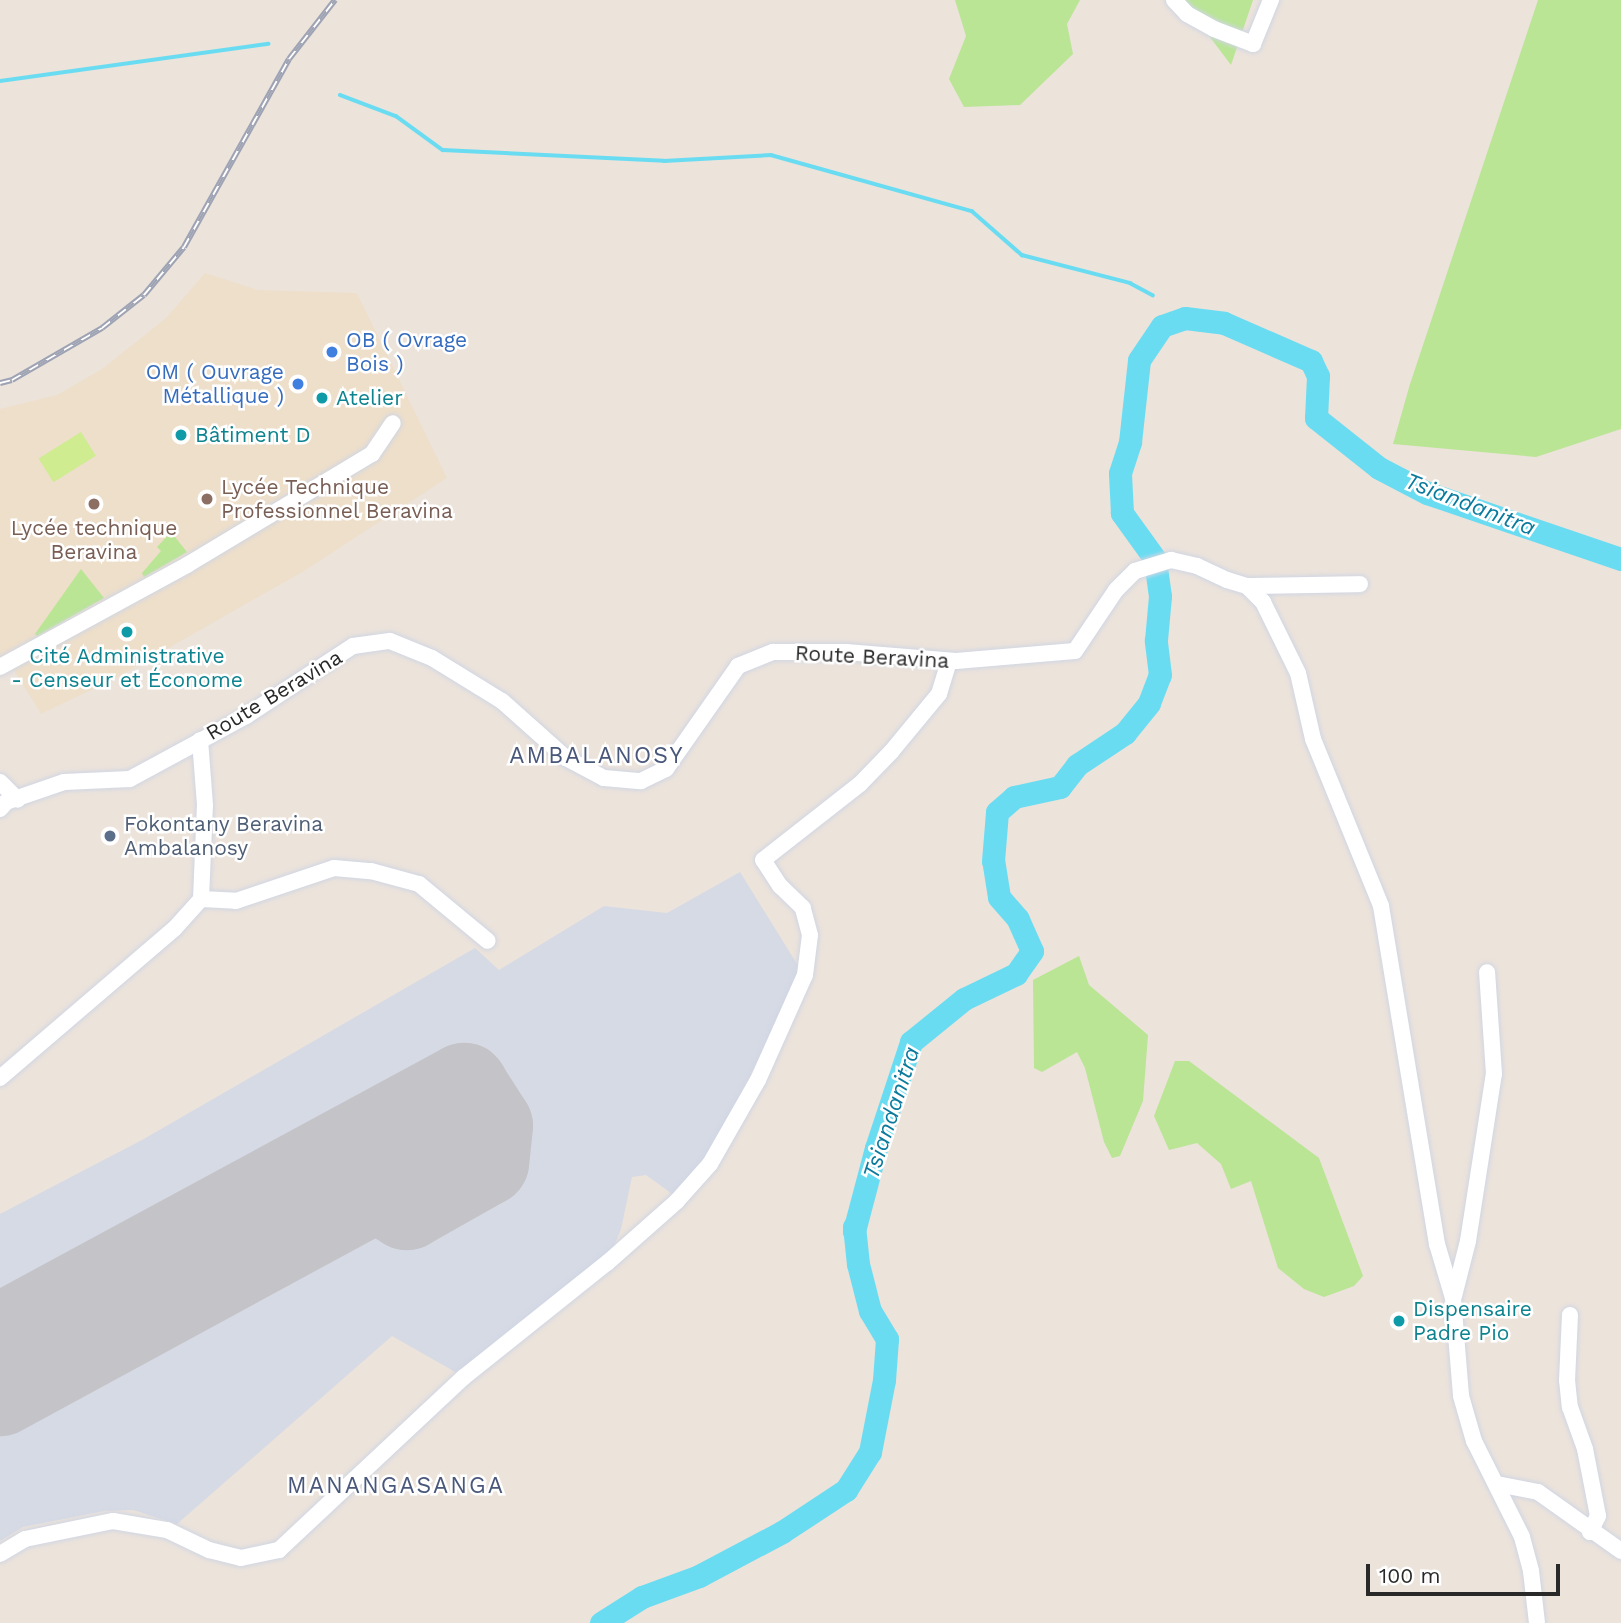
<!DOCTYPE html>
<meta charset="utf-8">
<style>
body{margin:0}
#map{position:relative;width:1621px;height:1623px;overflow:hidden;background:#ece3db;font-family:"Work Sans",sans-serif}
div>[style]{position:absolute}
.education>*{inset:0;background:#eedfca}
.airport>*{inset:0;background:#d6dae5}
.green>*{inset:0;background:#b9e595}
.pitch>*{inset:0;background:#cfec91;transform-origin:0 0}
.stream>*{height:3.5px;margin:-1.75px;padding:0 1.75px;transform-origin:1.75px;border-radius:1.75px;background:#6adcf2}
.river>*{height:23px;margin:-11.5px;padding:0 11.5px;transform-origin:11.5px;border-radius:11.5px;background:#6adcf2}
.runway>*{height:88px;margin:-44px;padding:0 44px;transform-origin:44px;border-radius:44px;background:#c4c3c8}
.roads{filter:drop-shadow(0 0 2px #d0d6e3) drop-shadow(0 0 2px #d0d6e3)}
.minor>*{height:16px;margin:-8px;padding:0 8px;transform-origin:8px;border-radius:8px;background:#fff}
.rail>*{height:6px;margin-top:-3px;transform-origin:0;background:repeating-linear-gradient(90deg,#fff 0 10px,#9da3b4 0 20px);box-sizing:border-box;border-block:2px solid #9da3b4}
.dots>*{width:19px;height:19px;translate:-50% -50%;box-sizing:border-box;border:4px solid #fff;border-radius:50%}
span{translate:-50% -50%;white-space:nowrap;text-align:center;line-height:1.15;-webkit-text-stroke:5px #fff;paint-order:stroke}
.shop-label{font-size:21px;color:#366cbe}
.left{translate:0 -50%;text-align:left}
.right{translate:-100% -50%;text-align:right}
.culture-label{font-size:21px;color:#0d838f}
.education-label{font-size:21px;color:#785e54}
.street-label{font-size:21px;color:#292929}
.service-label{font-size:21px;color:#4e5e75}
.water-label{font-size:23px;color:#0a7a9d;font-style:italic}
.neighbourhood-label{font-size:23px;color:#49577b;letter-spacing:2px}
.scale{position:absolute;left:1366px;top:1564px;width:194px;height:32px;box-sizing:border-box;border:4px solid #292929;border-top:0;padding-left:9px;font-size:21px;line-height:24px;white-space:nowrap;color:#292929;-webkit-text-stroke:5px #fff;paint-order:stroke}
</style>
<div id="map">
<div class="education">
<div style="clip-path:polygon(205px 273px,258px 290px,357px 293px,447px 478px,304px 571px,114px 679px,41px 714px,13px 669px,0 677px,0 409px,57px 395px,102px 369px,166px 318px)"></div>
</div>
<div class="airport">
<div style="clip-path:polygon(740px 872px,802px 972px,707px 1161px,675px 1196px,646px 1175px,632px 1177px,621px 1229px,607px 1263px,464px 1377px,392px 1336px,177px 1524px,133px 1510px,104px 1511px,23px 1527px,0 1541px,0 1214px,142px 1140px,475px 948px,499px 970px,604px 906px,667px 913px)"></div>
</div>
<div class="green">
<div style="clip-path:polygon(955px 0,1080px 0,1067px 24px,1073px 54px,1020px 105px,964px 107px,949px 79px,966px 36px)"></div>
<div style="clip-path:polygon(1182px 0,1253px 0,1231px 65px)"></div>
<div style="clip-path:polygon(1538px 0,1621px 0,1621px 429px,1536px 457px,1393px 444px,1410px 384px)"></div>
<div style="clip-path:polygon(171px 532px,187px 552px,144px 577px,142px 573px,161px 551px,157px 547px)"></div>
<div style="clip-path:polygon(81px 569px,104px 598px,37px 636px,35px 634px)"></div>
<div style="clip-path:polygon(1079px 956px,1089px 985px,1148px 1035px,1143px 1101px,1120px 1156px,1112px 1158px,1104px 1142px,1085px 1068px,1077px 1052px,1042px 1072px,1034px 1068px,1033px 980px)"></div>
<div style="clip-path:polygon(1175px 1061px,1189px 1061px,1319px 1158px,1363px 1276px,1354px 1286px,1324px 1297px,1304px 1289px,1278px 1268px,1251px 1181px,1231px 1189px,1221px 1164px,1197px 1143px,1169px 1150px,1154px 1116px)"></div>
</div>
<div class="pitch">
<div style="left:81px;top:432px;width:28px;height:50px;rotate:58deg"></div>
</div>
<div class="stream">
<div style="left:0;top:81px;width:271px;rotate:-7.9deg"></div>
<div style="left:340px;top:95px;width:60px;rotate:20.6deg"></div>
<div style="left:396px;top:116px;width:58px;rotate:35.9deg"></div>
<div style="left:443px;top:150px;width:221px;rotate:2.8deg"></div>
<div style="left:664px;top:161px;width:107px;rotate:-3.2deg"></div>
<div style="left:771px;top:155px;width:209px;rotate:15.6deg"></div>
<div style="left:972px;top:211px;width:67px;rotate:41.3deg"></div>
<div style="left:1022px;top:255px;width:112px;rotate:14.5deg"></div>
<div style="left:1130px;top:283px;width:26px;rotate:28deg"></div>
</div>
<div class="river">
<div style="left:601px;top:1623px;width:49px;rotate:-32.4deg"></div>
<div style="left:642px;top:1597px;width:61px;rotate:-20.2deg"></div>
<div style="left:699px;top:1576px;width:94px;rotate:-27.9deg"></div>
<div style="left:782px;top:1532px;width:77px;rotate:-33.3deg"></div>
<div style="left:846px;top:1490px;width:45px;rotate:-57.7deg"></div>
<div style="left:870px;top:1452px;width:73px;rotate:-79deg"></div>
<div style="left:884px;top:1380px;width:41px;rotate:-85.8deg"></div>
<div style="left:887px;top:1339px;width:33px;rotate:-121deg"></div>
<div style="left:870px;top:1311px;width:49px;rotate:-104.3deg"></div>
<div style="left:858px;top:1264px;width:37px;rotate:-96deg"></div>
<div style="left:854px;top:1227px;width:4px;rotate:90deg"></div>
<div style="left:854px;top:1231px;width:86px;rotate:-75.2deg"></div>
<div style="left:876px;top:1148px;width:112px;rotate:-71.7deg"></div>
<div style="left:911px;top:1042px;width:68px;rotate:-39.1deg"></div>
<div style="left:964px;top:999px;width:58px;rotate:-25.7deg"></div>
<div style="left:1016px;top:974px;width:28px;rotate:-55deg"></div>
<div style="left:1032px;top:951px;width:35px;rotate:-114deg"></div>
<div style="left:1018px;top:919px;width:29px;rotate:-131deg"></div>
<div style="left:999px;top:897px;width:36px;rotate:-99deg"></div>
<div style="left:993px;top:861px;width:49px;rotate:-85.3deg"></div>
<div style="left:997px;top:812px;width:23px;rotate:-41deg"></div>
<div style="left:1014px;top:797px;width:47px;rotate:-12.3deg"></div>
<div style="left:1060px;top:787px;width:28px;rotate:-52deg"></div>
<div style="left:1077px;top:765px;width:58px;rotate:-33.7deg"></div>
<div style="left:1125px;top:733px;width:38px;rotate:-51deg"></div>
<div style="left:1149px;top:703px;width:30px;rotate:-69deg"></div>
<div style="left:1160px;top:675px;width:35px;rotate:-97deg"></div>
<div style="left:1156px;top:640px;width:44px;rotate:-84.8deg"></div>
<div style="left:1160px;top:596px;width:37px;rotate:-98deg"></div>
<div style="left:1155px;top:559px;width:57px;rotate:-125.7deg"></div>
<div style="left:1122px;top:513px;width:40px;rotate:-92.9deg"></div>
<div style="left:1120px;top:473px;width:33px;rotate:-72deg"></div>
<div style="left:1130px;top:442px;width:82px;rotate:-83.7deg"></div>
<div style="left:1139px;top:360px;width:41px;rotate:-55.9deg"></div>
<div style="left:1162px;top:326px;width:24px;rotate:-19deg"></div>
<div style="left:1185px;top:318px;width:39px;rotate:7deg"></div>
<div style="left:1224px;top:323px;width:95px;rotate:23.6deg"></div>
<div style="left:1311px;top:361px;width:17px;rotate:65deg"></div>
<div style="left:1318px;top:376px;width:42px;rotate:92.7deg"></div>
<div style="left:1316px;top:418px;width:80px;rotate:38.4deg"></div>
<div style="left:1379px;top:468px;width:54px;rotate:27.5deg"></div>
<div style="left:1427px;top:493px;width:205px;rotate:18.8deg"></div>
</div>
<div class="runway">
<div style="left:0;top:1338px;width:528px;rotate:-28.41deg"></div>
<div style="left:464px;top:1087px;width:46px;rotate:57.3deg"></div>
<div style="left:489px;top:1126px;width:36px;rotate:96deg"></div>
<div style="left:485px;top:1162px;width:90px;rotate:150.6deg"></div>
<div style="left:407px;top:1206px;width:36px;rotate:-150deg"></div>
<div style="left:376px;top:1188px;width:428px;rotate:151.5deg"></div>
</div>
<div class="roads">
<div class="minor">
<div style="left:1174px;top:0;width:19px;rotate:47deg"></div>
<div style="left:1187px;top:14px;width:31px;rotate:29deg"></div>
<div style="left:1214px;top:29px;width:42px;rotate:21deg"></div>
<div style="left:1253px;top:44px;width:48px;rotate:-67.8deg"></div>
<div style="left:1247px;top:586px;width:113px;rotate:-1deg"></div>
<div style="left:0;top:667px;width:213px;rotate:-28.6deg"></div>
<div style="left:187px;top:565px;width:216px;rotate:-31deg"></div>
<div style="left:372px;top:454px;width:37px;rotate:-56deg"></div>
<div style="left:0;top:782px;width:25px;rotate:45deg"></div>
<div style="left:0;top:809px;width:9px;rotate:-49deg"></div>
<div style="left:6px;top:802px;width:61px;rotate:-19deg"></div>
<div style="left:64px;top:782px;width:66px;rotate:-2.6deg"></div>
<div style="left:130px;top:779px;width:132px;rotate:-28.5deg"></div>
<div style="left:246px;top:716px;width:128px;rotate:-33.2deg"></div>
<div style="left:353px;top:646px;width:37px;rotate:-8deg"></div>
<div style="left:390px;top:641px;width:45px;rotate:22deg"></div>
<div style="left:432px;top:658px;width:82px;rotate:31.6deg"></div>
<div style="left:502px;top:701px;width:86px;rotate:41.7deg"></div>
<div style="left:566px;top:758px;width:43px;rotate:27.8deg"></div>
<div style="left:604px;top:778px;width:37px;rotate:5deg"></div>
<div style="left:641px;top:781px;width:28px;rotate:-26deg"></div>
<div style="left:666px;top:769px;width:126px;rotate:-55deg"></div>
<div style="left:738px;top:666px;width:38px;rotate:-22deg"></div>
<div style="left:773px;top:652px;width:73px"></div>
<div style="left:846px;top:652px;width:110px;rotate:4.7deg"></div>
<div style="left:956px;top:661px;width:119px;rotate:-4.8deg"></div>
<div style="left:1075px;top:651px;width:73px;rotate:-56.1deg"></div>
<div style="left:1116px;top:590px;width:27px;rotate:-45deg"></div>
<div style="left:1135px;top:571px;width:38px;rotate:-17deg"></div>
<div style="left:1171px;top:560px;width:27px;rotate:13deg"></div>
<div style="left:1197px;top:566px;width:33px;rotate:25deg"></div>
<div style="left:1227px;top:580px;width:21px;rotate:17deg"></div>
<div style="left:1247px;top:586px;width:23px;rotate:45deg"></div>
<div style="left:1263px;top:602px;width:79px;rotate:63.8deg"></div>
<div style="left:1298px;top:673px;width:68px;rotate:77.2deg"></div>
<div style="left:1313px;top:739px;width:180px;rotate:67.8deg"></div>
<div style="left:1381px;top:906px;width:343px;rotate:80.6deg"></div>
<div style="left:1437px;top:1244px;width:56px;rotate:73.5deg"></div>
<div style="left:1453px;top:1298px;width:98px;rotate:85.3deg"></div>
<div style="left:1461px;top:1396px;width:47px;rotate:73.9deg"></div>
<div style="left:1474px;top:1441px;width:107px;rotate:63.4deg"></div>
<div style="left:1522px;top:1537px;width:35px;rotate:75deg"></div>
<div style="left:1531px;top:1571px;width:52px;rotate:83.4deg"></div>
<div style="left:201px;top:899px;width:35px;rotate:3deg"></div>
<div style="left:236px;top:901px;width:103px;rotate:-18.6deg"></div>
<div style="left:334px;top:868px;width:37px;rotate:5deg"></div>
<div style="left:371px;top:871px;width:50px;rotate:15.2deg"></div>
<div style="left:419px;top:884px;width:89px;rotate:39.6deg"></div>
<div style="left:0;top:1078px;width:230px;rotate:-40.6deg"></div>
<div style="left:175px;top:928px;width:39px;rotate:-48deg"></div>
<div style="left:201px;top:899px;width:94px;rotate:-87.6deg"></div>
<div style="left:205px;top:805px;width:65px;rotate:-94.4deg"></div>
<div style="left:1454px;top:1296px;width:57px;rotate:-75.7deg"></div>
<div style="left:1468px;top:1241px;width:169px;rotate:-81.2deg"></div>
<div style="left:1494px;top:1074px;width:102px;rotate:-93.9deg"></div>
<div style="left:1570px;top:1315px;width:65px;rotate:92.6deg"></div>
<div style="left:1567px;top:1380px;width:27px;rotate:84deg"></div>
<div style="left:1570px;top:1407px;width:45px;rotate:70.3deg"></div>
<div style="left:1585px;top:1449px;width:68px;rotate:79deg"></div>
<div style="left:1598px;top:1516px;width:18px;rotate:117deg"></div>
<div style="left:1497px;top:1484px;width:42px;rotate:11deg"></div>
<div style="left:1538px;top:1492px;width:102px;rotate:35.4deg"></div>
<div style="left:0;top:1554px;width:29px;rotate:-31deg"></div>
<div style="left:25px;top:1539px;width:90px;rotate:-11.6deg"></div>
<div style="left:113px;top:1521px;width:55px;rotate:9.5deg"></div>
<div style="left:167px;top:1530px;width:47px;rotate:25.5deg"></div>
<div style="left:209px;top:1550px;width:33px;rotate:14deg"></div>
<div style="left:241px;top:1558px;width:39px;rotate:-12deg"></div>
<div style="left:279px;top:1550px;width:253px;rotate:-43.1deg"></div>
<div style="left:464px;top:1377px;width:183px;rotate:-38.6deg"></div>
<div style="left:607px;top:1263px;width:94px;rotate:-41.5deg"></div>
<div style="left:677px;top:1201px;width:50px;rotate:-48.3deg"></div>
<div style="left:710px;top:1164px;width:97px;rotate:-60.3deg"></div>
<div style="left:758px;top:1080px;width:115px;rotate:-65.9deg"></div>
<div style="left:805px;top:975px;width:40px;rotate:-82.9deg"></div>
<div style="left:810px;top:935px;width:28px;rotate:-105deg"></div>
<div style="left:803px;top:908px;width:32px;rotate:-136deg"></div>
<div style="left:780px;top:886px;width:31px;rotate:-123deg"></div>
<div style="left:763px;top:860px;width:123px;rotate:-38.1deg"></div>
<div style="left:860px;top:784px;width:45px;rotate:-45.9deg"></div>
<div style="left:891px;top:752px;width:75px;rotate:-50.4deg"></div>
<div style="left:939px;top:694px;width:34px;rotate:-73deg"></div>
</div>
</div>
<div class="rail">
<div style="left:0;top:383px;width:12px;rotate:-14deg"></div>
<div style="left:12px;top:380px;width:104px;rotate:-30deg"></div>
<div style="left:102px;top:328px;width:53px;rotate:-38.2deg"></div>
<div style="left:144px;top:295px;width:62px;rotate:-50.2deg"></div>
<div style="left:184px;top:247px;width:215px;rotate:-60.8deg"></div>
<div style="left:289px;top:59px;width:75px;rotate:-52.1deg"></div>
</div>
<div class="dots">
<div style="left:332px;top:352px;background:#3f7fe0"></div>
<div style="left:298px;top:384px;background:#3f7fe0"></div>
<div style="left:322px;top:398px;background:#0f9aa8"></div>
<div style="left:181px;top:435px;background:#0f9aa8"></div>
<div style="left:207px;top:499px;background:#8d6e63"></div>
<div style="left:94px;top:504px;background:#8d6e63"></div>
<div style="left:127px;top:632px;background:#0f9aa8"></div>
<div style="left:110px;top:836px;background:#5c6f8a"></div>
<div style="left:1399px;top:1321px;background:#0f9aa8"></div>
</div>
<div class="shop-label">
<span class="left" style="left:346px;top:352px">OB ( Ovrage<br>Bois )</span>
<span class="right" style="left:284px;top:384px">OM ( Ouvrage<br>Métallique )</span>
</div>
<div class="culture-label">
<span class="left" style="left:336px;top:398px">Atelier</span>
<span class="left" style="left:195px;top:435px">Bâtiment D</span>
<span style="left:127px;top:668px">Cité Administrative<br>- Censeur et Économe</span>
<span class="left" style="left:1413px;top:1321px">Dispensaire<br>Padre Pio</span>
</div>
<div class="education-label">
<span class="left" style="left:221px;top:499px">Lycée Technique<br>Professionnel Beravina</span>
<span style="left:94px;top:540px">Lycée technique<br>Beravina</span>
</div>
<div class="street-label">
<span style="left:872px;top:657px;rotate:3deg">Route Beravina</span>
<span style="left:274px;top:695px;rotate:-31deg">Route Beravina</span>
</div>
<div class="service-label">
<span class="left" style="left:124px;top:836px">Fokontany Beravina<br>Ambalanosy</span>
</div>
<div class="water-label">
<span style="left:1470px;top:505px;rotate:21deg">Tsiandanitra</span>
<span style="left:892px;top:1113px;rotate:-72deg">Tsiandanitra</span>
</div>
<div class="neighbourhood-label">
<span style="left:597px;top:756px">AMBALANOSY</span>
<span style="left:396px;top:1486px">MANANGASANGA</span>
</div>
<div class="scale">100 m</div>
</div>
